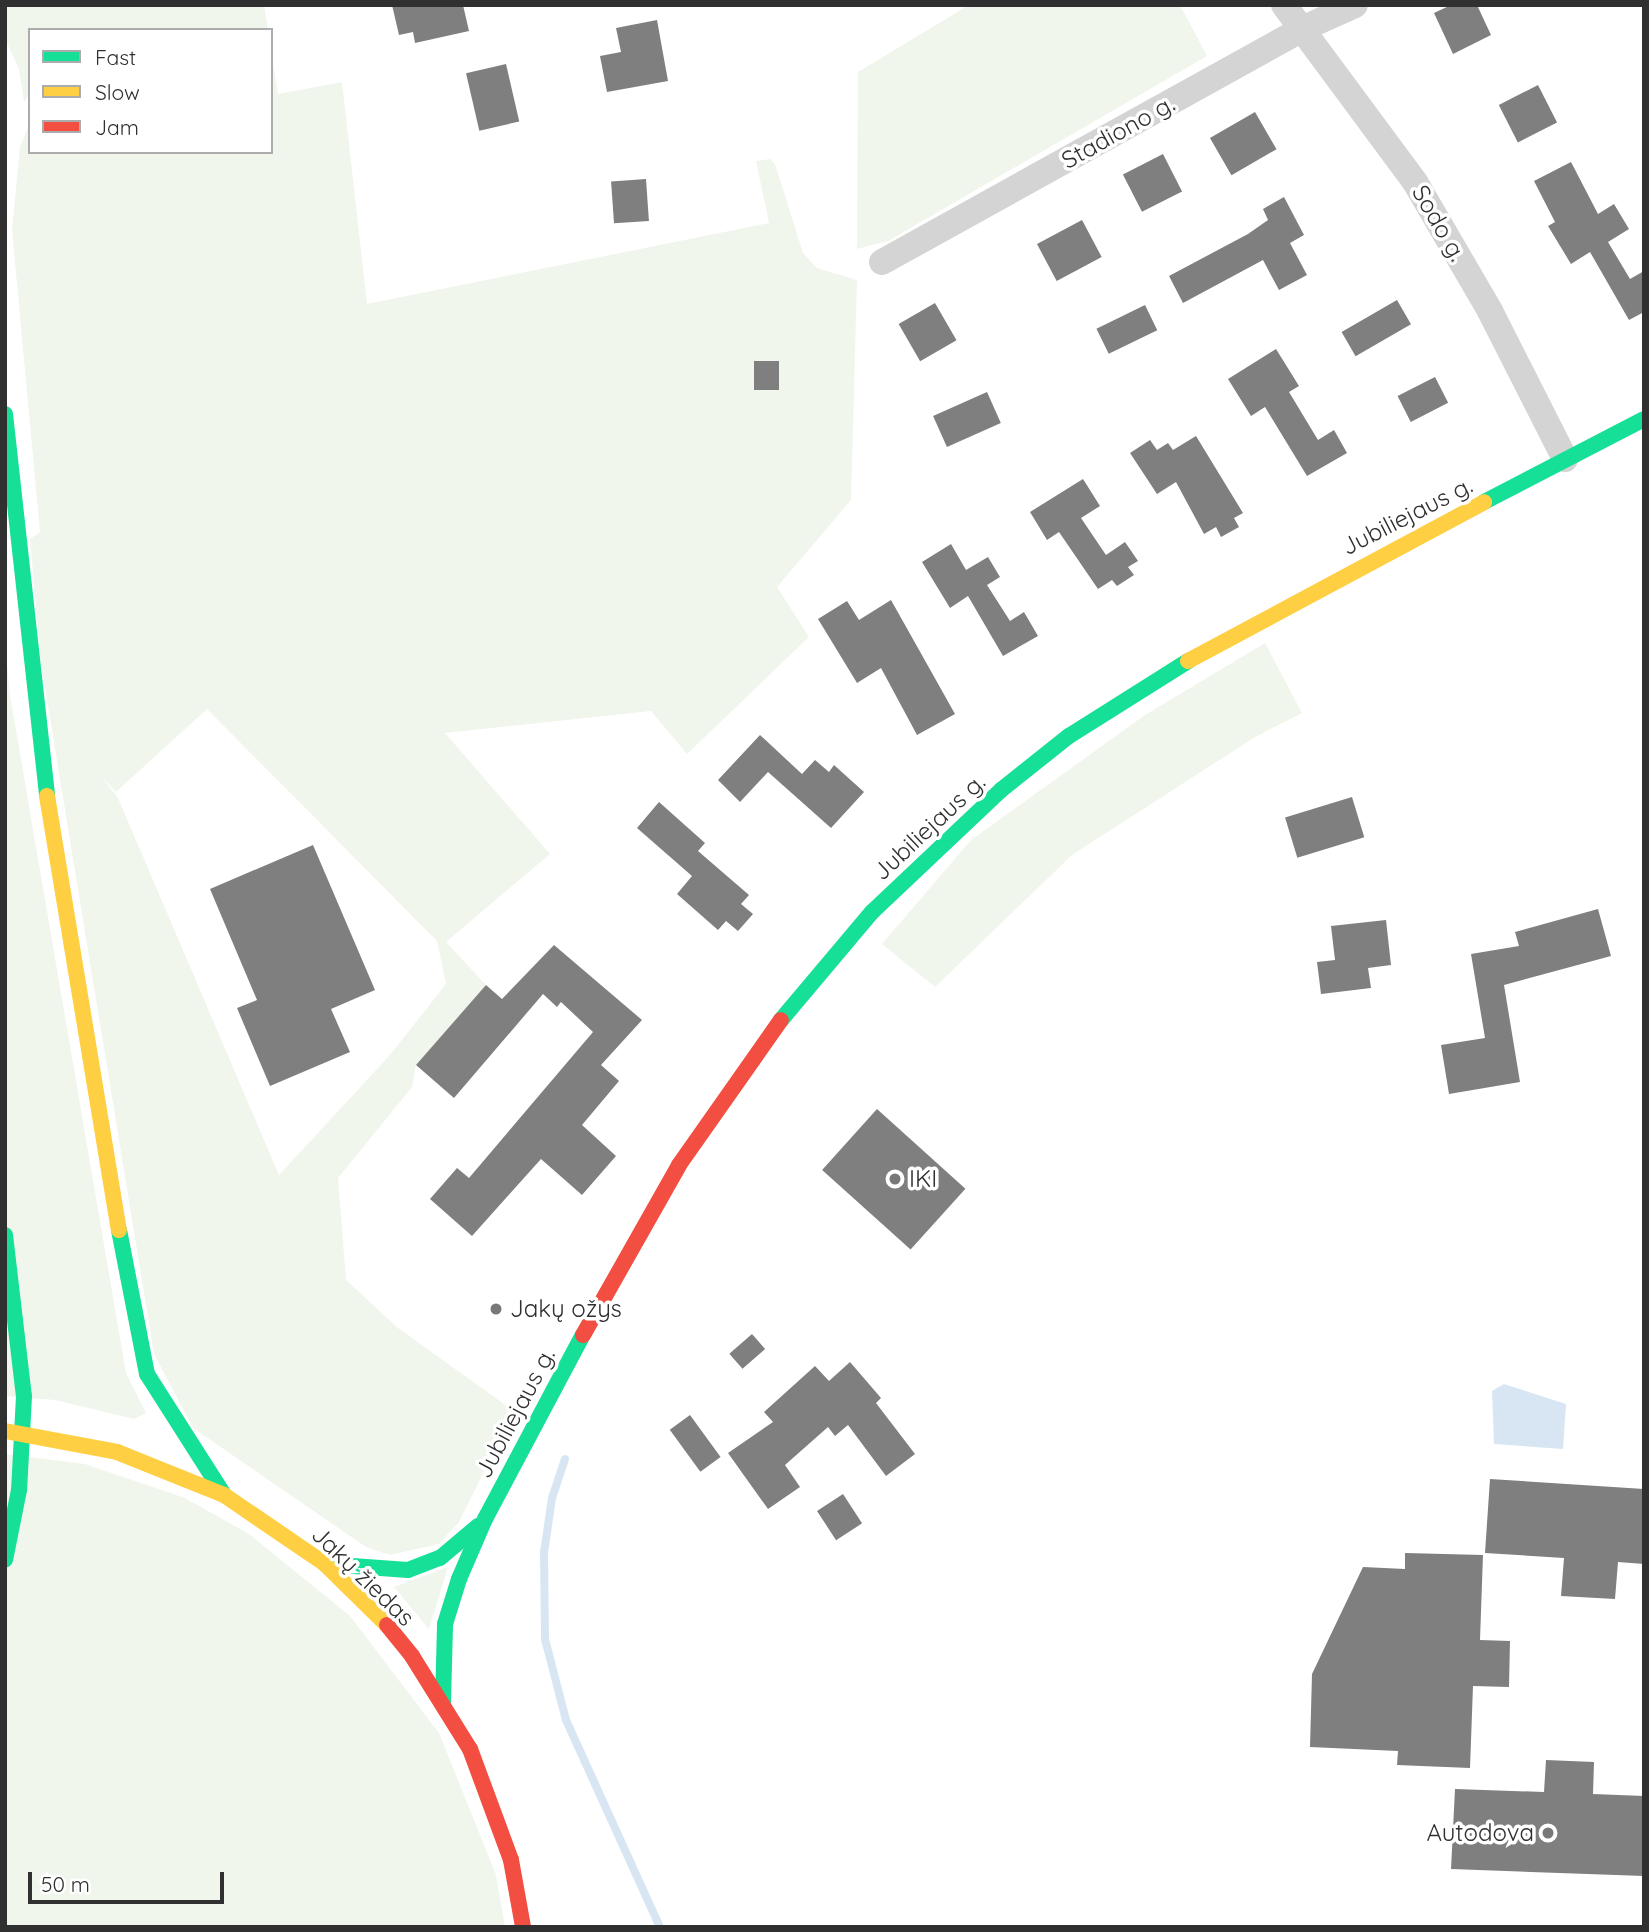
<!DOCTYPE html>
<meta charset="utf-8">
<style>
body{margin:0}
#map{position:relative;width:1649px;height:1932px;overflow:hidden;background:#fff;font-family:Quicksand,sans-serif}
div>[style]{position:absolute}
.green>*{inset:0;background:#f0f6ec}
.water>*{inset:0;background:#d8e6f4}
.stream>*{height:8px;margin:-4px;padding:0 4px;transform-origin:4px;border-radius:4px;background:#d8e6f4}
.building>*{inset:0;background:#7f7f7f;transform-origin:0 0}
.street>*{height:26px;margin:-13px;padding:0 13px;transform-origin:13px;border-radius:13px;background:#d4d4d4}
.fast>*{height:16px;margin:-8px;padding:0 8px;transform-origin:8px;border-radius:8px;background:#16e098}
.slow>*{height:16px;margin:-8px;padding:0 8px;transform-origin:8px;border-radius:8px;background:#ffcf43}
.jam>*{height:16px;margin:-8px;padding:0 8px;transform-origin:8px;border-radius:8px;background:#f24e42}
.dots>*{width:19px;height:19px;translate:-50% -50%;box-sizing:border-box;border:4px solid #fff;border-radius:50%}
span{translate:-50% -50%;white-space:nowrap;text-align:center;line-height:1.15;-webkit-text-stroke:7px #fff;paint-order:stroke}
.street-label{font-size:24px;color:#303030}
.poi-label{font-size:24px;color:#303030}
.left{translate:0 -50%;text-align:left}
.right{translate:-100% -50%;text-align:right}
.frame{position:absolute;inset:0;border:7px solid #303030;pointer-events:none}
.legend{position:absolute;left:28px;top:28px;width:245px;height:126px;box-sizing:border-box;background:#fff;border:2px solid #acacac;margin:0;padding:9px 12px;list-style:none;font-size:21px;color:#303030}
.legend li{display:flex;align-items:center;gap:14px;height:35px}
.legend b{width:35px;border:2px solid #acacac}
.scale{position:absolute;left:28px;top:1872px;width:196px;height:32px;box-sizing:border-box;border:4px solid #303030;border-top:0;padding-left:9px;font-size:21px;line-height:24px;white-space:nowrap;color:#303030;-webkit-text-stroke:5px #fff;paint-order:stroke}
</style>
<div id="map">
<div class="green">
<div style="clip-path:polygon(5px 5px,264px 5px,268px 30px,30px 30px,30px 93px,24px 102px,19px 69px,5px 39px)"></div>
<div style="clip-path:polygon(969px 5px,1180px 5px,1207px 56px,888px 241px,857px 249px,858px 72px)"></div>
<div style="clip-path:polygon(evenodd,271px 52px,278px 94px,342px 82px,367px 304px,769px 223px,756px 161px,770px 159px,775px 164px,803px 253px,817px 268px,857px 280px,851px 500px,777px 587px,809px 637px,687px 754px,651px 711px,445px 733px,550px 854px,446px 942px,486px 985px,416px 1065px,412px 1087px,338px 1178px,346px 1280px,398px 1328px,514px 1411px,459px 1522px,439px 1544px,390px 1555px,366px 1547px,193px 1428px,154px 1354px,41px 663px,30px 539px,40px 532px,12px 230px,20px 147px,30px 123px,30px 152px,271px 152px,271px 52px,207px 709px,437px 941px,446px 984px,390px 1055px,279px 1175px,118px 798px,101px 776px,116px 792px,207px 709px)"></div>
<div style="clip-path:polygon(5px 643px,10px 695px,126px 1373px,146px 1413px,134px 1419px,55px 1400px,5px 1396px)"></div>
<div style="clip-path:polygon(1265px 643px,1302px 713px,1255px 737px,1072px 855px,935px 987px,882px 944px,971px 840px,1145px 715px)"></div>
<div style="clip-path:polygon(5px 1454px,85px 1464px,185px 1498px,249px 1534px,350px 1616px,439px 1733px,496px 1875px,505px 1927px,5px 1927px)"></div>
<div style="clip-path:polygon(448px 1567px,429px 1629px,394px 1587px)"></div>
</div>
<div class="water">
<div style="clip-path:polygon(1504px 1384px,1566px 1404px,1563px 1449px,1494px 1444px,1492px 1391px)"></div>
</div>
<div class="stream">
<div style="left:565px;top:1459px;width:41px;rotate:108.4deg"></div>
<div style="left:552px;top:1498px;width:56px;rotate:98.3deg"></div>
<div style="left:544px;top:1553px;width:86px;rotate:89.3deg"></div>
<div style="left:545px;top:1639px;width:84px;rotate:75.5deg"></div>
<div style="left:566px;top:1720px;width:227px;rotate:65.6deg"></div>
</div>
<div class="building">
<div style="clip-path:polygon(392px 5px,463px 5px,469px 31px,415px 43px,413px 32px,399px 35px)"></div>
<div style="clip-path:polygon(1451px 5px,1477px 5px,1491px 35px,1453px 54px,1434px 13px)"></div>
<div style="clip-path:polygon(657px 20px,668px 81px,607px 92px,600px 56px,621px 52px,616px 28px)"></div>
<div style="left:506px;top:64px;width:59px;height:41px;rotate:77deg"></div>
<div style="left:1538px;top:85px;width:42px;height:44px;rotate:63deg"></div>
<div style="left:1255px;top:112px;width:43px;height:52px;rotate:60deg"></div>
<div style="left:1163px;top:154px;width:42px;height:45px;rotate:63deg"></div>
<div style="clip-path:polygon(1571px 162px,1598px 214px,1614px 204px,1629px 229px,1608px 242px,1630px 279px,1644px 271px,1644px 312px,1629px 320px,1590px 252px,1571px 264px,1548px 226px,1555px 222px,1534px 181px)"></div>
<div style="left:646px;top:179px;width:42px;height:35px;rotate:86deg"></div>
<div style="clip-path:polygon(1284px 197px,1304px 235px,1290px 243px,1307px 275px,1279px 290px,1263px 260px,1183px 303px,1169px 276px,1248px 234px,1268px 220px,1263px 209px)"></div>
<div style="left:1082px;top:220px;width:42px;height:51px;rotate:62deg"></div>
<div style="left:1397px;top:300px;width:28px;height:64px;rotate:60deg"></div>
<div style="left:935px;top:303px;width:43px;height:42px;rotate:60deg"></div>
<div style="left:1145px;top:305px;width:28px;height:54px;rotate:64deg"></div>
<div style="clip-path:polygon(1276px 349px,1299px 386px,1289px 392px,1318px 440px,1334px 430px,1347px 453px,1307px 476px,1265px 407px,1251px 416px,1228px 379px)"></div>
<div style="left:754px;top:361px;width:25px;height:29px"></div>
<div style="left:1435px;top:377px;width:29px;height:42px;rotate:63deg"></div>
<div style="left:987px;top:392px;width:34px;height:59px;rotate:66deg"></div>
<div style="clip-path:polygon(1196px 436px,1243px 513px,1234px 518px,1239px 527px,1221px 537px,1216px 527px,1204px 534px,1176px 482px,1157px 494px,1130px 453px,1150px 440px,1157px 450px,1168px 443px,1173px 450px)"></div>
<div style="clip-path:polygon(1083px 479px,1100px 506px,1081px 518px,1106px 555px,1125px 542px,1138px 561px,1128px 567px,1134px 575px,1117px 586px,1112px 580px,1098px 589px,1059px 532px,1047px 540px,1030px 512px)"></div>
<div style="clip-path:polygon(951px 544px,966px 570px,988px 557px,1000px 577px,987px 585px,1010px 621px,1024px 612px,1038px 636px,1003px 656px,968px 596px,950px 608px,922px 562px)"></div>
<div style="clip-path:polygon(891px 600px,955px 714px,917px 735px,881px 668px,857px 683px,818px 619px,847px 601px,859px 620px)"></div>
<div style="clip-path:polygon(760px 735px,802px 774px,815px 760px,829px 772px,834px 765px,864px 792px,831px 828px,768px 772px,740px 802px,718px 780px)"></div>
<div style="left:1352px;top:797px;width:42px;height:70px;rotate:73deg"></div>
<div style="clip-path:polygon(659px 802px,705px 843px,698px 851px,749px 895px,741px 904px,753px 914px,738px 931px,726px 921px,718px 930px,677px 894px,692px 876px,637px 828px)"></div>
<div style="clip-path:polygon(313px 845px,375px 990px,331px 1009px,350px 1052px,270px 1086px,237px 1008px,257px 1000px,210px 889px)"></div>
<div style="clip-path:polygon(1598px 909px,1611px 956px,1504px 985px,1520px 1082px,1449px 1094px,1441px 1045px,1485px 1038px,1471px 954px,1519px 946px,1515px 932px)"></div>
<div style="clip-path:polygon(1386px 920px,1391px 965px,1368px 968px,1371px 988px,1321px 994px,1317px 962px,1335px 960px,1331px 926px)"></div>
<div style="clip-path:polygon(554px 945px,642px 1020px,601px 1065px,619px 1081px,582px 1125px,616px 1156px,582px 1195px,541px 1159px,472px 1236px,430px 1199px,457px 1168px,469px 1178px,593px 1032px,561px 1002px,557px 1007px,543px 994px,454px 1098px,416px 1065px,486px 985px,502px 999px)"></div>
<div style="left:877px;top:1109px;width:119px;height:82px;rotate:42deg"></div>
<div style="left:752px;top:1334px;width:20px;height:30px;rotate:49deg"></div>
<div style="clip-path:polygon(850px 1362px,881px 1398px,876px 1403px,915px 1454px,886px 1476px,848px 1425px,835px 1436px,828px 1427px,785px 1465px,800px 1487px,768px 1509px,728px 1453px,773px 1422px,764px 1412px,815px 1366px,829px 1381px)"></div>
<div style="left:690px;top:1415px;width:52px;height:25px;rotate:54deg"></div>
<div style="clip-path:polygon(1490px 1479px,1644px 1489px,1644px 1564px,1618px 1562px,1615px 1599px,1561px 1596px,1564px 1558px,1485px 1553px)"></div>
<div style="left:843px;top:1494px;width:35px;height:31px;rotate:57deg"></div>
<div style="clip-path:polygon(1405px 1553px,1483px 1555px,1480px 1640px,1510px 1641px,1509px 1687px,1473px 1686px,1470px 1768px,1397px 1765px,1398px 1751px,1310px 1747px,1312px 1674px,1363px 1567px,1405px 1569px)"></div>
<div style="clip-path:polygon(1546px 1760px,1594px 1762px,1593px 1794px,1644px 1796px,1644px 1876px,1451px 1869px,1455px 1789px,1544px 1792px)"></div>
</div>
<div class="street">
<div style="left:1284px;top:5px;width:220px;rotate:53.5deg"></div>
<div style="left:1415px;top:182px;width:149px;rotate:59.8deg"></div>
<div style="left:1490px;top:311px;width:166px;rotate:63.1deg"></div>
<div style="left:882px;top:262px;width:480px;rotate:-29deg"></div>
<div style="left:1302px;top:29px;width:58px;rotate:-24.4deg"></div>
</div>
<div class="fast">
<div style="left:5px;top:414px;width:384px;rotate:83.7deg"></div>
<div style="left:1484px;top:502px;width:180px;rotate:-27.4deg"></div>
<div style="left:781px;top:1020px;width:141px;rotate:-49.9deg"></div>
<div style="left:872px;top:912px;width:178px;rotate:-43.4deg"></div>
<div style="left:1001px;top:790px;width:87px;rotate:-38.5deg"></div>
<div style="left:1069px;top:736px;width:141px;rotate:-32.2deg"></div>
<div style="left:119px;top:1230px;width:147px;rotate:79deg"></div>
<div style="left:147px;top:1374px;width:143px;rotate:57.5deg"></div>
<div style="left:5px;top:1235px;width:162px;rotate:83.3deg"></div>
<div style="left:24px;top:1396px;width:94px;rotate:93deg"></div>
<div style="left:19px;top:1490px;width:71px;rotate:101.3deg"></div>
<div style="left:325px;top:1564px;width:83px;rotate:4.1deg"></div>
<div style="left:408px;top:1570px;width:34px;rotate:-21deg"></div>
<div style="left:440px;top:1558px;width:50px;rotate:-40.1deg"></div>
<div style="left:443px;top:1702px;width:78px;rotate:-88.5deg"></div>
<div style="left:445px;top:1624px;width:47px;rotate:-72.7deg"></div>
<div style="left:459px;top:1579px;width:65px;rotate:-66.6deg"></div>
<div style="left:485px;top:1519px;width:208px;rotate:-62deg"></div>
</div>
<div class="slow">
<div style="left:1188px;top:661px;width:336px;rotate:-28.2deg"></div>
<div style="left:47px;top:796px;width:440px;rotate:80.6deg"></div>
<div style="left:5px;top:1431px;width:114px;rotate:10.6deg"></div>
<div style="left:117px;top:1452px;width:115px;rotate:21.9deg"></div>
<div style="left:224px;top:1495px;width:122px;rotate:34.3deg"></div>
<div style="left:325px;top:1564px;width:87px;rotate:44.5deg"></div>
</div>
<div class="jam">
<div style="left:583px;top:1335px;width:195px;rotate:-60.5deg"></div>
<div style="left:679px;top:1165px;width:177px;rotate:-54.9deg"></div>
<div style="left:387px;top:1625px;width:40px;rotate:51deg"></div>
<div style="left:412px;top:1656px;width:110px;rotate:58.1deg"></div>
<div style="left:470px;top:1749px;width:118px;rotate:69.7deg"></div>
<div style="left:511px;top:1860px;width:68px;rotate:79.8deg"></div>
</div>
<div class="dots">
<div style="left:895px;top:1179px;background:#787878"></div>
<div style="left:496px;top:1309px;background:#787878"></div>
<div style="left:1548px;top:1833px;background:#787878"></div>
</div>
<div class="street-label">
<span style="left:1118px;top:132px;rotate:-29deg">Stadiono g.</span>
<span style="left:1439px;top:223px;rotate:60deg">Sodo g.</span>
<span style="left:1407px;top:516px;rotate:-27deg">Jubiliejaus g.</span>
<span style="left:929px;top:827px;rotate:-43deg">Jubiliejaus g.</span>
<span style="left:515px;top:1413px;rotate:-62deg">Jubiliejaus g.</span>
<span style="left:363px;top:1576px;rotate:44deg">Jakų žiedas</span>
</div>
<div class="poi-label">
<span class="left" style="left:909px;top:1179px">IKI</span>
<span class="left" style="left:510px;top:1309px">Jakų ožys</span>
<span class="right" style="left:1534px;top:1833px">Autodova</span>
</div>
<div class="frame"></div>
<ul class="legend">
<li><b style="height:9px;background:#16e098"></b>Fast</li>
<li><b style="height:9px;background:#ffcf43"></b>Slow</li>
<li><b style="height:9px;background:#f24e42"></b>Jam</li>
</ul>
<div class="scale">50 m</div>
</div>
